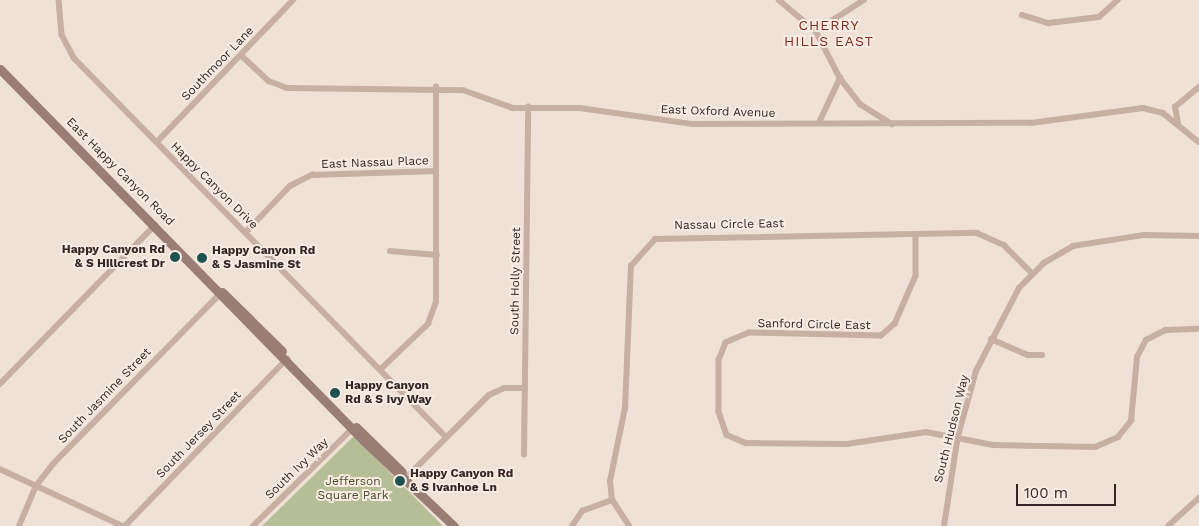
<!DOCTYPE html>
<style>
body{margin:0}
#map{position:relative;width:1199px;height:526px;overflow:hidden;background:#f0e1d7;font-family:"Work Sans",sans-serif}
div>[style]{position:absolute}
.green>*{inset:0;background:#b6be97}
.street>*{height:5.5px;margin:-2.75px;padding:0 2.75px;transform-origin:2.75px;border-radius:2.75px;background:#c7afa3}
.secondary>*{height:9px;margin:-4.5px;padding:0 4.5px;transform-origin:4.5px;border-radius:4.5px;background:#9a7e75}
.dots>*{width:14px;height:14px;translate:-50% -50%;box-sizing:border-box;border:2px solid #f8ebe2;border-radius:50%}
span{translate:-50% -50%;white-space:nowrap;text-align:center;line-height:1.15;-webkit-text-stroke:4px #f8ebe2;paint-order:stroke}
.street-label{font-size:12px;color:#322725}
.poi-label{font-size:12px;color:#322725;font-weight:700}
.right{translate:-100% -50%;text-align:right}
.left{translate:0 -50%;text-align:left}
.park-label{font-size:12px;color:#475029}
.neighbourhood-label{font-size:14px;color:#7f2b20;letter-spacing:1px}
.scale{position:absolute;left:1016px;top:484px;width:100px;height:22px;box-sizing:border-box;border:2px solid #322725;border-top:0;padding-left:6px;font-size:15px;line-height:18px;white-space:nowrap;color:#322725;-webkit-text-stroke:4px #f8ebe2;paint-order:stroke}
</style>
<div id="map">
<div class="green">
<div style="clip-path:polygon(354px 436px,443px 526px,262px 526px)"></div>
</div>
<div class="street">
<div style="left:59px;top:0;width:35px;rotate:85deg"></div>
<div style="left:62px;top:35px;width:26px;rotate:62deg"></div>
<div style="left:74px;top:58px;width:531px;rotate:45.53deg"></div>
<div style="left:779px;top:0;width:48px;rotate:40deg"></div>
<div style="left:816px;top:31px;width:53px;rotate:62.9deg"></div>
<div style="left:840px;top:78px;width:33px;rotate:52deg"></div>
<div style="left:860px;top:104px;width:38px;rotate:32deg"></div>
<div style="left:1022px;top:15px;width:28px;rotate:17deg"></div>
<div style="left:1049px;top:23px;width:50px;rotate:-6.8deg"></div>
<div style="left:1099px;top:17px;width:25px;rotate:-42deg"></div>
<div style="left:816px;top:31px;width:57px;rotate:-32.9deg"></div>
<div style="left:241px;top:55px;width:38px;rotate:43deg"></div>
<div style="left:269px;top:81px;width:19px;rotate:21deg"></div>
<div style="left:287px;top:88px;width:176px;rotate:0.7deg"></div>
<div style="left:463px;top:90px;width:53px;rotate:19.8deg"></div>
<div style="left:513px;top:108px;width:67px"></div>
<div style="left:580px;top:108px;width:114px;rotate:8.1deg"></div>
<div style="left:693px;top:124px;width:338px;rotate:-0.2deg"></div>
<div style="left:1031px;top:123px;width:113px;rotate:-7.6deg"></div>
<div style="left:1143px;top:108px;width:21px;rotate:14deg"></div>
<div style="left:1163px;top:113px;width:46px;rotate:38.9deg"></div>
<div style="left:819px;top:123px;width:50px;rotate:-65deg"></div>
<div style="left:1178px;top:123px;width:16px;rotate:-101deg"></div>
<div style="left:1175px;top:107px;width:31px;rotate:-40deg"></div>
<div style="left:157px;top:142px;width:197px;rotate:-46.2deg"></div>
<div style="left:246px;top:232px;width:64px;rotate:-46.3deg"></div>
<div style="left:290px;top:186px;width:25px;rotate:-27deg"></div>
<div style="left:312px;top:175px;width:124px;rotate:-1.8deg"></div>
<div style="left:916px;top:235px;width:41px;rotate:90deg"></div>
<div style="left:916px;top:276px;width:52px;rotate:113.6deg"></div>
<div style="left:895px;top:324px;width:18px;rotate:139deg"></div>
<div style="left:881px;top:336px;width:132px;rotate:-178.7deg"></div>
<div style="left:749px;top:333px;width:25px;rotate:157deg"></div>
<div style="left:726px;top:343px;width:18px;rotate:112deg"></div>
<div style="left:719px;top:360px;width:52px;rotate:90deg"></div>
<div style="left:719px;top:412px;width:24px;rotate:71deg"></div>
<div style="left:727px;top:435px;width:21px;rotate:23deg"></div>
<div style="left:746px;top:443px;width:101px;rotate:0.6deg"></div>
<div style="left:847px;top:444px;width:80px;rotate:-8.6deg"></div>
<div style="left:926px;top:432px;width:68px;rotate:11deg"></div>
<div style="left:993px;top:445px;width:102px;rotate:1.1deg"></div>
<div style="left:1095px;top:447px;width:25px;rotate:-23deg"></div>
<div style="left:1118px;top:437px;width:21px;rotate:-51deg"></div>
<div style="left:1131px;top:421px;width:64px;rotate:-84.6deg"></div>
<div style="left:1137px;top:357px;width:19px;rotate:-62deg"></div>
<div style="left:1146px;top:340px;width:22px;rotate:-27deg"></div>
<div style="left:1166px;top:330px;width:33px;rotate:-2deg"></div>
<div style="left:390px;top:251px;width:47px;rotate:4.9deg"></div>
<div style="left:991px;top:339px;width:40px;rotate:23.4deg"></div>
<div style="left:1028px;top:355px;width:14px"></div>
<div style="left:382px;top:368px;width:64px;rotate:-43.7deg"></div>
<div style="left:428px;top:324px;width:23px;rotate:-70deg"></div>
<div style="left:436px;top:302px;width:215px;rotate:-90deg"></div>
<div style="left:0;top:384px;width:222px;rotate:-45.7deg"></div>
<div style="left:524px;top:455px;width:348px;rotate:-89.3deg"></div>
<div style="left:0;top:469px;width:136px;rotate:24.9deg"></div>
<div style="left:406px;top:478px;width:117px;rotate:-45deg"></div>
<div style="left:489px;top:395px;width:17px;rotate:-24deg"></div>
<div style="left:505px;top:388px;width:20px"></div>
<div style="left:19px;top:526px;width:43px;rotate:-67deg"></div>
<div style="left:36px;top:486px;width:28px;rotate:-52deg"></div>
<div style="left:53px;top:464px;width:241px;rotate:-45.5deg"></div>
<div style="left:125px;top:526px;width:233px;rotate:-45.9deg"></div>
<div style="left:253px;top:526px;width:140px;rotate:-44.4deg"></div>
<div style="left:572px;top:526px;width:18px;rotate:-56deg"></div>
<div style="left:582px;top:511px;width:32px;rotate:-20deg"></div>
<div style="left:629px;top:526px;width:31px;rotate:-123deg"></div>
<div style="left:612px;top:500px;width:19px;rotate:-96deg"></div>
<div style="left:610px;top:481px;width:75px;rotate:-78.4deg"></div>
<div style="left:625px;top:408px;width:142px;rotate:-87.6deg"></div>
<div style="left:631px;top:266px;width:36px;rotate:-48deg"></div>
<div style="left:655px;top:239px;width:322px;rotate:-1.1deg"></div>
<div style="left:977px;top:233px;width:30px;rotate:24deg"></div>
<div style="left:1004px;top:245px;width:40px;rotate:45deg"></div>
<div style="left:944px;top:526px;width:91px;rotate:-81.2deg"></div>
<div style="left:958px;top:436px;width:67px;rotate:-74.5deg"></div>
<div style="left:976px;top:371px;width:93px;rotate:-62.6deg"></div>
<div style="left:1019px;top:288px;width:35px;rotate:-45deg"></div>
<div style="left:1044px;top:263px;width:34px;rotate:-30deg"></div>
<div style="left:1073px;top:246px;width:72px;rotate:-8.8deg"></div>
<div style="left:1144px;top:235px;width:55px;rotate:1deg"></div>
<div style="left:1168px;top:526px;width:42px;rotate:-42.1deg"></div>
</div>
<div class="secondary">
<div style="left:0;top:69px;width:520px;rotate:45.62deg"></div>
<div style="left:364px;top:441px;width:124px;rotate:43.4deg"></div>
<div style="left:222px;top:292px;width:84px;rotate:44.5deg"></div>
<div style="left:356px;top:427px;width:64px;rotate:44.4deg"></div>
</div>
<div class="dots">
<div style="left:175px;top:257px;background:#1c524f"></div>
<div style="left:202px;top:258px;background:#1c524f"></div>
<div style="left:335px;top:393px;background:#1c524f"></div>
<div style="left:400px;top:481px;background:#1c524f"></div>
</div>
<div class="street-label">
<span style="left:218px;top:64px;rotate:-46deg">Southmoor Lane</span>
<span style="left:718px;top:112px;rotate:2deg">East Oxford Avenue</span>
<span style="left:375px;top:163px;rotate:-2deg">East Nassau Place</span>
<span style="left:120px;top:172px;rotate:45deg">East Happy Canyon Road</span>
<span style="left:214px;top:186px;rotate:45deg">Happy Canyon Drive</span>
<span style="left:729px;top:225px;rotate:-1deg">Nassau Circle East</span>
<span style="left:516px;top:281px;rotate:-89deg">South Holly Street</span>
<span style="left:814px;top:325px;rotate:1deg">Sanford Circle East</span>
<span style="left:105px;top:396px;rotate:-46deg">South Jasmine Street</span>
<span style="left:952px;top:429px;rotate:-76deg">South Hudson Way</span>
<span style="left:199px;top:435px;rotate:-46deg">South Jersey Street</span>
<span style="left:297px;top:469px;rotate:-44deg">South Ivy Way</span>
</div>
<div class="poi-label">
<span class="right" style="left:165px;top:257px">Happy Canyon Rd<br>&amp; S Hillcrest Dr</span>
<span class="left" style="left:212px;top:258px">Happy Canyon Rd<br>&amp; S Jasmine St</span>
<span class="left" style="left:345px;top:393px">Happy Canyon<br>Rd &amp; S Ivy Way</span>
<span class="left" style="left:410px;top:481px">Happy Canyon Rd<br>&amp; S Ivanhoe Ln</span>
</div>
<div class="park-label">
<span style="left:353px;top:489px">Jefferson<br>Square Park</span>
</div>
<div class="neighbourhood-label">
<span style="left:829px;top:33px">CHERRY<br>HILLS EAST</span>
</div>
<div class="scale">100 m</div>
</div>
